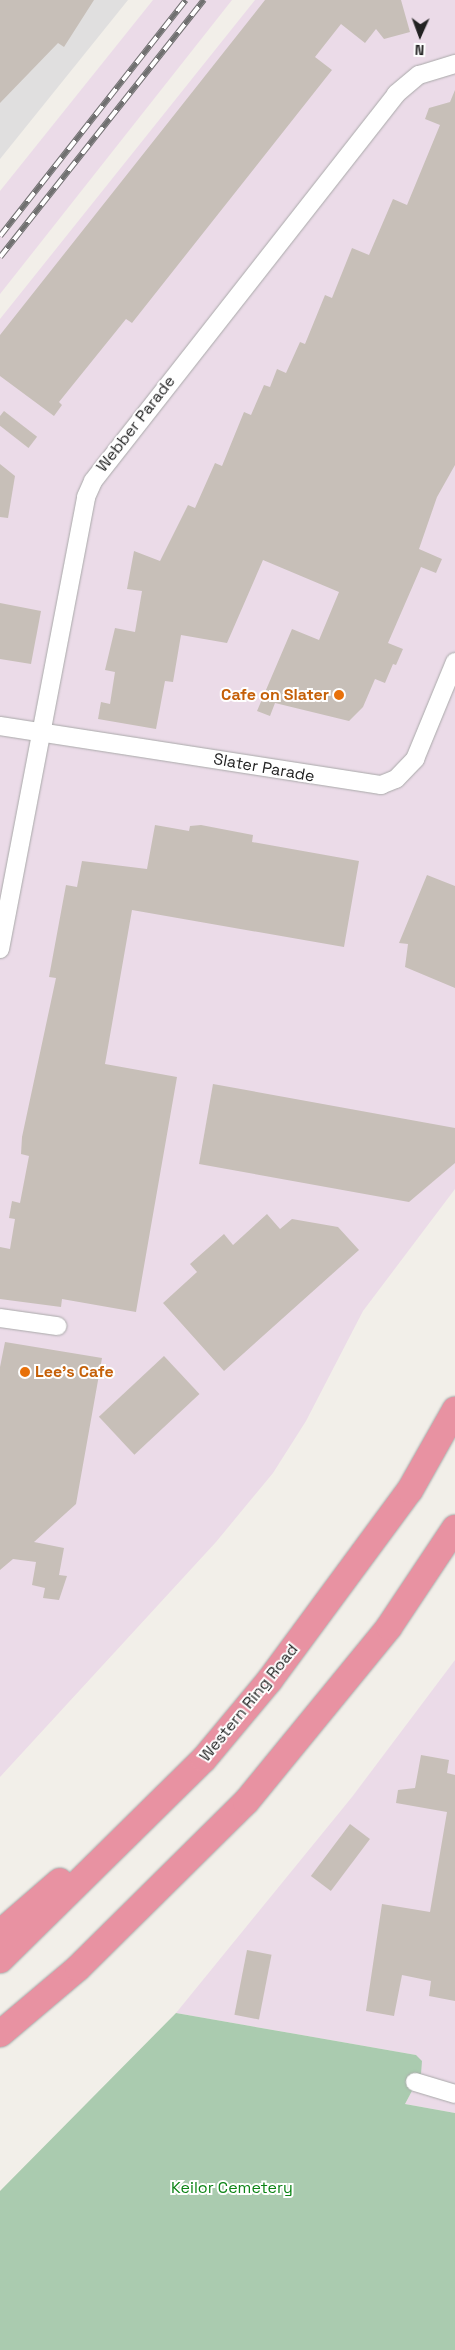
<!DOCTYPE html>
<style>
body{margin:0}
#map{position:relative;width:455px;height:2350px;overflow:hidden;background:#f2efe9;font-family:"Space Grotesk",sans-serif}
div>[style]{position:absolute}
.residential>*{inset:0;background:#e0dfdf}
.industrial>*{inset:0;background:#ebdbe8}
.cemetery>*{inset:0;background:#aacbaf}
.building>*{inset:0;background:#c7bfb8;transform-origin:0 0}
.roads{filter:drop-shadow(0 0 1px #a9a9a9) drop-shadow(0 0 1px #a9a9a9)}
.minor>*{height:18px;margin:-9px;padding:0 9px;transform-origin:9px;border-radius:9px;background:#fff}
.highway>*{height:26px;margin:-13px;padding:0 13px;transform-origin:13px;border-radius:13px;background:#e892a2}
.rail>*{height:5.5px;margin-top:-2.75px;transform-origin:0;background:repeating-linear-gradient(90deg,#fff 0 11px,#707070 0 22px);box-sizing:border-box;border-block:1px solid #707070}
.dots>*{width:14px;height:14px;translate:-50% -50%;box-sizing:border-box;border:2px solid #fff;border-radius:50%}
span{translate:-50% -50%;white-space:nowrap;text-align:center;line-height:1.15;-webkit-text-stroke:4px #fff;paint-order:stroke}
.street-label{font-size:16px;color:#222}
.food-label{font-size:16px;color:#c56008;font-weight:700}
.right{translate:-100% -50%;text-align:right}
.left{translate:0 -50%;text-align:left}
.park-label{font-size:16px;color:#0c8416}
.north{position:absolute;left:395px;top:10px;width:50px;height:50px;-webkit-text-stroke:4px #fff;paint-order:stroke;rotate:182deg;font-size:14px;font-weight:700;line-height:20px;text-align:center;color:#222}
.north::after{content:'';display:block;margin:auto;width:18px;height:22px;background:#222;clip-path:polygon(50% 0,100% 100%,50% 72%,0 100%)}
</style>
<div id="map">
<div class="residential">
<div style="clip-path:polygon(0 0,128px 0,0 159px)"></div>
</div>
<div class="industrial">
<div style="clip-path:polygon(153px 0,232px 0,0 294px,0 191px)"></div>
<div style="clip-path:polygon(255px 0,455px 0,455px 1189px,363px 1311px,306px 1421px,273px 1473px,216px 1542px,0 1777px,0 319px)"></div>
<div style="clip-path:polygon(455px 1660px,455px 2113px,405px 2104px,421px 2074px,416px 2055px,176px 2013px,352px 1797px)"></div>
</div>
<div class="cemetery">
<div style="clip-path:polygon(176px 2013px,416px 2055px,422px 2061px,421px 2074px,405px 2104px,455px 2113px,455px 2350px,0 2350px,0 2191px)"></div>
</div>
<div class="building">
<div style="clip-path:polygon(0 0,94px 0,64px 47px,58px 43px,0 103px)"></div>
<div style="clip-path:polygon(265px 0,401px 0,410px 32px,384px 39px,376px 29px,365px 43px,341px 24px,315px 57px,332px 70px,132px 323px,126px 319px,59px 402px,62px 405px,54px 416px,0 376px,0 335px)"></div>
<div style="clip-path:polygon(455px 90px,455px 465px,437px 497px,419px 549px,442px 559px,436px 573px,421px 567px,388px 643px,403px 649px,396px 665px,393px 664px,385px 683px,375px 679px,363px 707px,349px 721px,275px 703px,270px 716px,257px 711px,292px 629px,319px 640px,339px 592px,263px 560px,227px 643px,181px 635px,173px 682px,165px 681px,156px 729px,98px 719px,101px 702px,110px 704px,115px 672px,105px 670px,115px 628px,135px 632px,142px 591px,127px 589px,134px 551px,160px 561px,188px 505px,195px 508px,215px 463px,222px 466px,244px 412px,251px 415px,264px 385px,270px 387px,277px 369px,286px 373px,300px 342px,305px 344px,325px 295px,332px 298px,352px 248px,369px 255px,393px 199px,407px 205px,440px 125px,425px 119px,429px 108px,450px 102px)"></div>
<div style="left:4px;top:411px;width:42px;height:14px;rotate:38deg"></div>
<div style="clip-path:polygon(0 464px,15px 476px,8px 518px,0 517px)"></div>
<div style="clip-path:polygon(0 603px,41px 611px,31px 664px,0 659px)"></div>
<div style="clip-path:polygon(155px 825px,189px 831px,190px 826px,201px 825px,253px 835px,252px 842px,359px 861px,344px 947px,132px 910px,105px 1064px,177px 1077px,136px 1312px,62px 1299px,61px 1307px,0 1299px,0 1247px,10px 1249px,15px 1219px,9px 1218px,12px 1201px,20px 1203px,29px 1156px,21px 1154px,22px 1137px,56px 978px,49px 977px,66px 885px,77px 887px,82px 861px,147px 869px)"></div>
<div style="clip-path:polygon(427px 875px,455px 886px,455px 988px,405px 967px,408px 944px,399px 943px)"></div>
<div style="clip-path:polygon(213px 1084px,455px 1128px,455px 1163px,409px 1202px,199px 1164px)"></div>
<div style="clip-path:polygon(267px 1214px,280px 1229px,292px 1219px,338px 1227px,359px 1250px,224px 1371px,163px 1303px,197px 1272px,190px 1264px,224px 1234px,233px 1245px)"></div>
<div style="clip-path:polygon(5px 1342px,102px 1358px,76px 1504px,34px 1542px,64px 1548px,59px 1575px,67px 1576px,59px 1600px,43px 1598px,45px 1588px,32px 1585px,36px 1562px,13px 1559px,0 1570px,0 1367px)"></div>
<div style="left:164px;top:1356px;width:52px;height:89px;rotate:47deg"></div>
<div style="clip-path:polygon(421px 1755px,449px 1760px,447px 1773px,455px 1775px,455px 2001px,429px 1996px,431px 1981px,402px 1975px,394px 2016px,366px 2011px,382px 1904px,430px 1912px,447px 1812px,396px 1803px,398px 1790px,415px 1788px)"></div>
<div style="left:350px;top:1824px;width:25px;height:65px;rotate:37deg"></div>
<div style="left:247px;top:1950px;width:25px;height:66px;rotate:11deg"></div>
</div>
<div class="roads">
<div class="minor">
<div style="left:0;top:726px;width:386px;rotate:8.8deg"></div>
<div style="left:381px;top:785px;width:16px;rotate:-22deg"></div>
<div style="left:396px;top:779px;width:28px;rotate:-46deg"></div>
<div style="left:415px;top:759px;width:105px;rotate:-67.6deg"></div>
<div style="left:0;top:949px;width:460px;rotate:-79.2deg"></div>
<div style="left:86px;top:497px;width:17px;rotate:-66deg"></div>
<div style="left:93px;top:481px;width:492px;rotate:-51.9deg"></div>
<div style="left:396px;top:94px;width:30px;rotate:-40deg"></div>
<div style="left:419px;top:75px;width:38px;rotate:-17deg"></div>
<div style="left:0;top:1318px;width:58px;rotate:8deg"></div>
<div style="left:415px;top:2082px;width:42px;rotate:16.7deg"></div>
</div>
<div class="highway">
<div style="left:0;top:1933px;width:79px;rotate:-40.9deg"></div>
<div style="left:0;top:1960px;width:286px;rotate:-44.6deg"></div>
<div style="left:204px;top:1759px;width:102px;rotate:-50.2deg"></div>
<div style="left:269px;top:1681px;width:237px;rotate:-53.6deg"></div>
<div style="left:410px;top:1490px;width:92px;rotate:-60.6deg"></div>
<div style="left:0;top:2034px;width:102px;rotate:-40.2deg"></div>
<div style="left:78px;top:1968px;width:236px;rotate:-44.7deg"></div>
<div style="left:246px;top:1802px;width:226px;rotate:-50.7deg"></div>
<div style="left:389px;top:1627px;width:119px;rotate:-56.3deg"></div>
</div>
</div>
<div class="rail">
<div style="left:0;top:236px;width:300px;rotate:-51.8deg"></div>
<div style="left:0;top:257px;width:328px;rotate:-51.6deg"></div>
</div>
<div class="dots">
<div style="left:339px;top:695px;background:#e8710a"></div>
<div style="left:25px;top:1372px;background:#e8710a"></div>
</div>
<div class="street-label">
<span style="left:136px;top:424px;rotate:-52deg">Webber Parade</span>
<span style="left:264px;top:768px;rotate:10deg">Slater Parade</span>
<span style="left:249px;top:1703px;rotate:-51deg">Western Ring Road</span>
</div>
<div class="food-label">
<span class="right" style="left:329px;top:695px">Cafe on Slater</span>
<span class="left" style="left:35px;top:1372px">Lee's Cafe</span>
</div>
<div class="park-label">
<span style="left:232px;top:2188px">Keilor Cemetery</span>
</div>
<div class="north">N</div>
</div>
